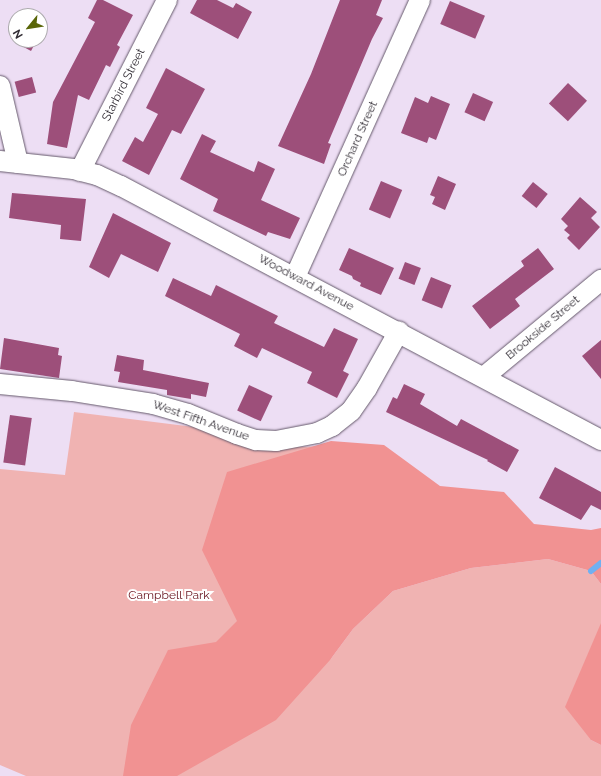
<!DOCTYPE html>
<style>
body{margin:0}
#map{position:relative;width:601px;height:776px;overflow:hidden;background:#eddef4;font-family:Raleway,sans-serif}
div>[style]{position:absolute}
.green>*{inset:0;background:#f0b3b2}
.forest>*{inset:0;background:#f19292}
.stream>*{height:6px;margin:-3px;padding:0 3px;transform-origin:3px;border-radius:3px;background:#70b0f1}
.building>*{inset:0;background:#9d4f7a;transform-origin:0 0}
.roads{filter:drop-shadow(0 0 1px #65596b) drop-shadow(0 0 1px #65596b)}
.minor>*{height:20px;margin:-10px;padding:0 10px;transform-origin:10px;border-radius:10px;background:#fff}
span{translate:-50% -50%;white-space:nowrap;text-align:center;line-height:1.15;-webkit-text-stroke:4px #fff;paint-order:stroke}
.street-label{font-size:12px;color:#322d35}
.park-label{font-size:12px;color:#68131e}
.north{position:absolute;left:8px;top:8px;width:40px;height:40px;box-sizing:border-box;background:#fff;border:1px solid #adabae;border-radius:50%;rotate:240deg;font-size:11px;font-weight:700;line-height:16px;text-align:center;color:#322d35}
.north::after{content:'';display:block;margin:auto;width:14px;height:18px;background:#5a6609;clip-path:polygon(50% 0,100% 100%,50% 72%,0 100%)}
</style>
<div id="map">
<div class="green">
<div style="clip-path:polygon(74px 412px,210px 429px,260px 448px,332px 446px,467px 564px,389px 589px,347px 630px,330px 660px,353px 629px,393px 591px,471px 568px,548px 559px,591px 571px,601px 584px,601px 623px,591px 740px,601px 745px,601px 776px,26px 776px,0 765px,0 469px,65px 475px)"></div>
</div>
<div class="forest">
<div style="clip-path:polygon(331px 441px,384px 445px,440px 486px,504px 492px,534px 524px,591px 530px,601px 528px,601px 584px,591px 571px,548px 559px,471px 568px,393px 591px,353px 629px,330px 660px,276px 720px,177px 776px,123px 776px,131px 725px,168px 650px,216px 642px,237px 621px,202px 550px,227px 472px)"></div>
<div style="clip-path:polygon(601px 623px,601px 745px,591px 740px,565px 707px)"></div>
</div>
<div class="stream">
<div style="left:591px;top:571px;width:13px;rotate:-39deg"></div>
</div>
<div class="building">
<div style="clip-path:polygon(97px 0,103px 0,133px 15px,117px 45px,120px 47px,110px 67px,106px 65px,89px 100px,78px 95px,67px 148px,47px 144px,53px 102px,95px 22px,88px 18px)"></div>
<div style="clip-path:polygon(197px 0,217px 0,233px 8px,236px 3px,252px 12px,238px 39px,190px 13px)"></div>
<div style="clip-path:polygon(340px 0,382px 0,376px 15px,383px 18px,372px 39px,328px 143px,331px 144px,324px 164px,278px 146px,311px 74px)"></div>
<div style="left:450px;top:1px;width:38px;height:25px;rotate:23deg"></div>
<div style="clip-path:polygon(18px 40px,37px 40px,31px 51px,18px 44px)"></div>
<div style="clip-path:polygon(166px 68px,205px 89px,181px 134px,172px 130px,149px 175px,122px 161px,135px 137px,143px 142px,158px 114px,146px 108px)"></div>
<div style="left:32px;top:77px;width:16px;height:18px;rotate:75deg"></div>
<div style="left:568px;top:83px;width:26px;height:28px;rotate:43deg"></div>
<div style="left:473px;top:93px;width:22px;height:21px;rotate:24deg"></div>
<div style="clip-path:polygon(431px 96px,450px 104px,436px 140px,429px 137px,427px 143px,401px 133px,415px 97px,428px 103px)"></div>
<div style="clip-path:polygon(202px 134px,216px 141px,210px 152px,254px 172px,258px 161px,275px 169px,261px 200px,300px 218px,290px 239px,268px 232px,266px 236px,213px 211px,218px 199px,180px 179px)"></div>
<div style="clip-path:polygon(438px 176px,456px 184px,445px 210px,432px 204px,435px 197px,430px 195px)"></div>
<div style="left:381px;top:181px;width:23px;height:31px;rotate:23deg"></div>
<div style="left:533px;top:182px;width:19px;height:18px;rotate:39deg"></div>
<div style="clip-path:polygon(12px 193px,86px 199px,81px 241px,60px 239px,61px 225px,9px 218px)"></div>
<div style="clip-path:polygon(580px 197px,597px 212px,591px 218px,600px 227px,579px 250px,567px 238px,570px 235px,564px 230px,568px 226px,561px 219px)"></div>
<div style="clip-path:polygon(113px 213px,171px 243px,158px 272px,121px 254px,109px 278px,89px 267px)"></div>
<div style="clip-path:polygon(349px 248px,394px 268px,381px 295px,360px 286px,361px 283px,353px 279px,352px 276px,339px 270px)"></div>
<div style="clip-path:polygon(538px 248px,554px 269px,515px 299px,520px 306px,490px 329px,472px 306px,524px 266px,521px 261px)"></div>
<div style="left:405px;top:262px;width:17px;height:18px;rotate:21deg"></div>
<div style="left:431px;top:277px;width:22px;height:25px;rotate:22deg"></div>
<div style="clip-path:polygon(173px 278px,211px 296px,216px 285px,278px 316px,274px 323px,324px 347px,334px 328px,358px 339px,343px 371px,349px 374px,337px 398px,307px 383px,312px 372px,262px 348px,257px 358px,234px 346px,240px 334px,165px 296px)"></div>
<div style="clip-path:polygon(4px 338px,59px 348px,58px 355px,62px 356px,59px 378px,0 369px)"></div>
<div style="clip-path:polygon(601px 340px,601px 379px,582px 356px)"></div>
<div style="clip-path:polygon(117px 355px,144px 360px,143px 370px,209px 383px,206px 397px,191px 394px,191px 399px,167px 395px,167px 390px,118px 382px,120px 372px,114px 371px)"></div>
<div style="clip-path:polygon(404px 384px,425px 394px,420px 404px,457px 426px,461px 419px,519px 450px,507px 472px,487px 461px,488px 460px,386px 412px,393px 397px,397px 399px)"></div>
<div style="left:249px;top:385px;width:26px;height:28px;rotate:25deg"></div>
<div style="left:10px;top:415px;width:22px;height:48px;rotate:8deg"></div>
<div style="clip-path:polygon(555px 467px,601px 492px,601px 510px,591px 505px,581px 520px,539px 498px)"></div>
</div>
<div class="roads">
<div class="minor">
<div style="left:0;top:86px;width:79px;rotate:76.8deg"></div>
<div style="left:0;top:161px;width:74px;rotate:6.2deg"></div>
<div style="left:74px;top:169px;width:24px;rotate:15deg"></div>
<div style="left:97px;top:175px;width:26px;rotate:25deg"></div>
<div style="left:121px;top:186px;width:543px;rotate:27.89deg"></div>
<div style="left:80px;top:171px;width:192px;rotate:-63deg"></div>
<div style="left:295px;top:277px;width:304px;rotate:-65.7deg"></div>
<div style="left:485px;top:376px;width:151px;rotate:-39.6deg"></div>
<div style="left:0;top:384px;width:72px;rotate:5.6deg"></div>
<div style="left:72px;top:391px;width:82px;rotate:9.1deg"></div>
<div style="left:153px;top:404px;width:36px;rotate:16deg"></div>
<div style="left:188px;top:414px;width:53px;rotate:22.2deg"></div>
<div style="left:237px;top:434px;width:20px;rotate:18deg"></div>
<div style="left:256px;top:440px;width:20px;rotate:3deg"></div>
<div style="left:276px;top:441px;width:42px;rotate:-11deg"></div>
<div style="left:317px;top:433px;width:17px;rotate:-25deg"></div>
<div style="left:332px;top:426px;width:24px;rotate:-38deg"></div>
<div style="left:351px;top:411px;width:28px;rotate:-55deg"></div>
<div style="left:367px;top:388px;width:65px;rotate:-60.7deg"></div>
</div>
</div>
<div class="street-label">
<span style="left:124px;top:85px;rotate:-63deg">Starbird Street</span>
<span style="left:358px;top:139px;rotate:-66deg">Orchard Street</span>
<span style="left:306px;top:283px;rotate:28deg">Woodward Avenue</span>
<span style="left:543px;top:328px;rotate:-40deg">Brookside Street</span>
<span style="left:201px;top:421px;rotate:19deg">West Fifth Avenue</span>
</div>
<div class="park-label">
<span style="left:169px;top:596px">Campbell Park</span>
</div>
<div class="north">N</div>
</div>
